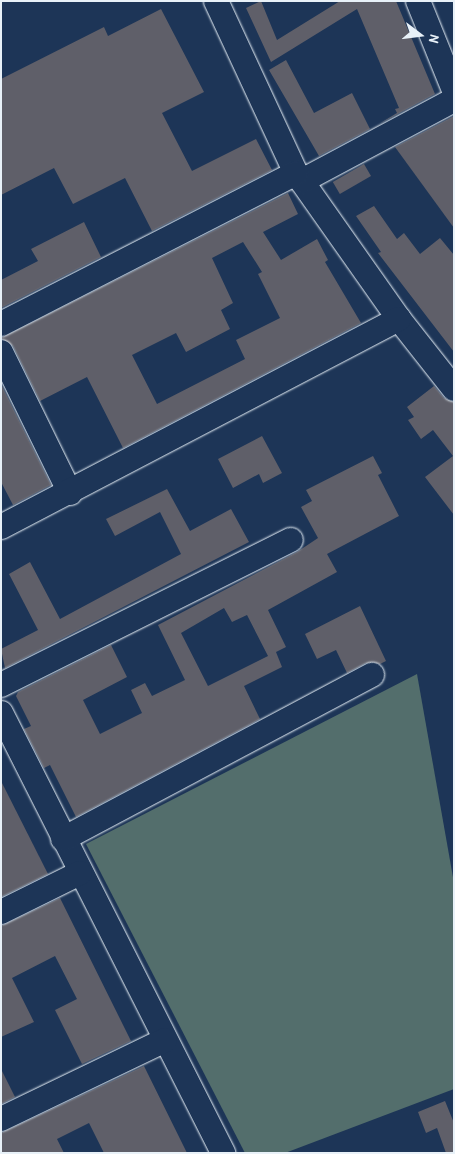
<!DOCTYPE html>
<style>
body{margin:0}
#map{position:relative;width:455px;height:1154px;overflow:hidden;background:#1d3557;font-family:"Patrick Hand",sans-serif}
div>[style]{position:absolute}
.green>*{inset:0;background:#536e6c}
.building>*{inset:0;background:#5f5f69;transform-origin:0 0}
.roads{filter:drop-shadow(0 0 1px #e8f1f8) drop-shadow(0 0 1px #e8f1f8)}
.street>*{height:24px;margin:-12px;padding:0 12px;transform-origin:12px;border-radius:12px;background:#1d3557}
span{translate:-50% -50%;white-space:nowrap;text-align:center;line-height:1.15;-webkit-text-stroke:4px #1d3557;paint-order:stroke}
.frame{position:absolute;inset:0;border:2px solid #e8f1f8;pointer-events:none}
.north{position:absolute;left:395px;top:10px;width:50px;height:50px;-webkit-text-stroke:4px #1d3557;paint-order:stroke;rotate:105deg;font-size:14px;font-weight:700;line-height:20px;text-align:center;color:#e8f1f8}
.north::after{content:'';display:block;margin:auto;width:18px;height:22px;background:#e8f1f8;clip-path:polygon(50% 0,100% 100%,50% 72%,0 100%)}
</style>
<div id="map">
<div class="green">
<div style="clip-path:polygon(417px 674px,454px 883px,454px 1089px,285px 1153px,245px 1153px,86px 844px)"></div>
</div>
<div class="building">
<div style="clip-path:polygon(261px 1px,277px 40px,340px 1px,396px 1px,435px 94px,379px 124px,397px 113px,395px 109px,399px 108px,357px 9px,271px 62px,246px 8px)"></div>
<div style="clip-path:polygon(161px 9px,204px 92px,162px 113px,192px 171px,256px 139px,272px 170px,152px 231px,125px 178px,73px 204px,54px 168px,1px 195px,1px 79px,104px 27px,108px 36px)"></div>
<div style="clip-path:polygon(286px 60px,314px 113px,352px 93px,370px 129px,319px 156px,269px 70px)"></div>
<div style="clip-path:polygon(454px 116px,454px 228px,395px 147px)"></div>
<div style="left:364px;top:164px;width:14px;height:36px;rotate:60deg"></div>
<div style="clip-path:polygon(evenodd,288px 193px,298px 214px,263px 232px,281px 260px,317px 239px,328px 260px,325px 262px,361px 323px,123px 448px,87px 377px,40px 401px,13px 346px,1px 338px,288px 193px,243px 242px,262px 272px,258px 274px,280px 318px,236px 340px,245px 359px,157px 404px,132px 355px,176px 333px,186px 352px,230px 329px,221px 310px,233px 303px,212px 258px,243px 242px)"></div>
<div style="clip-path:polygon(374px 206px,397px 239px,404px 233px,420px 254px,440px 238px,454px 255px,454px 352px,378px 253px,381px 252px,356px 216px)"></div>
<div style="clip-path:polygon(84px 222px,101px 257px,1px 308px,1px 280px,38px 261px,31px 249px)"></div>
<div style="clip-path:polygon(1px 384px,51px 485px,13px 505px,1px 482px)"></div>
<div style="clip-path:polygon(434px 386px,444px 398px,454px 402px,454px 515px,425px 477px,453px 456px,433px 430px,421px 439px,408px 420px,414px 417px,407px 407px)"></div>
<div style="clip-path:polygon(262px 436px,282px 473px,263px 483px,259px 474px,233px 488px,218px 459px)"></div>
<div style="clip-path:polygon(evenodd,373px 456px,382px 473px,378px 475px,399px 516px,327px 554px,337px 572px,268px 610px,286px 647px,276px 652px,282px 667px,244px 686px,260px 719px,76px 817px,50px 765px,44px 768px,24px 729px,31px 726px,16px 696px,18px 692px,111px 645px,127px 677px,83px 700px,100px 734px,142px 713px,131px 690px,145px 683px,152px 696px,185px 680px,158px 625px,297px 552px,318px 538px,301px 507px,312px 501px,306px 490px,373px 456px,224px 608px,232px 622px,247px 615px,268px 656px,208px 686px,181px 633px,224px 608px)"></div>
<div style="clip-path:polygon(167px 489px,190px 531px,231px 509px,249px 542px,5px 668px,1px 649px,38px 630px,9px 574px,30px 562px,60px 619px,181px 554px,160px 512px,115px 536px,106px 519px)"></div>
<div style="clip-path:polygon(360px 606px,386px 661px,380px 664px,366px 663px,347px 673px,336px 650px,317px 659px,305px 634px)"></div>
<div style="clip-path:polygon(1px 781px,48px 874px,1px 897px)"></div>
<div style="clip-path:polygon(60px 898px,131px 1041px,82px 1064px,55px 1010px,77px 999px,55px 956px,12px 978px,34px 1022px,1px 1037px,1px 926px)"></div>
<div style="clip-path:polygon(144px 1066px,187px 1153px,104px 1153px,89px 1123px,57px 1139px,64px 1153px,1px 1153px,1px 1133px)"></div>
<div style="clip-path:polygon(1px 1069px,15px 1097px,1px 1104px)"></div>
<div style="clip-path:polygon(445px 1101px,454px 1123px,454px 1153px,446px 1153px,437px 1128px,426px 1133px,418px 1112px)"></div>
</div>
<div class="roads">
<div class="street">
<div style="left:216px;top:1px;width:190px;rotate:65.1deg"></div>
<div style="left:296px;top:173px;width:179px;rotate:54.8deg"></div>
<div style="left:399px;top:319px;width:89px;rotate:51.8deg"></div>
<div style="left:418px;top:1px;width:96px;rotate:68deg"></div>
<div style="left:302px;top:181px;width:172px;rotate:-28.1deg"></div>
<div style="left:1px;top:324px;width:331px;rotate:-27.1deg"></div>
<div style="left:1px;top:352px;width:157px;rotate:63.9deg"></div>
<div style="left:1px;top:527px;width:449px;rotate:-27.6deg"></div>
<div style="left:1px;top:685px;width:324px;rotate:-26.6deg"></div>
<div style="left:1px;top:713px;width:493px;rotate:63.2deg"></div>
<div style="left:63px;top:839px;width:350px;rotate:-28deg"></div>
<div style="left:1px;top:912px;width:88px;rotate:-26.3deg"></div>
<div style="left:1px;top:1119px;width:182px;rotate:-25.7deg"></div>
</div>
</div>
<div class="frame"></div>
<div class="north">N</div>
</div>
